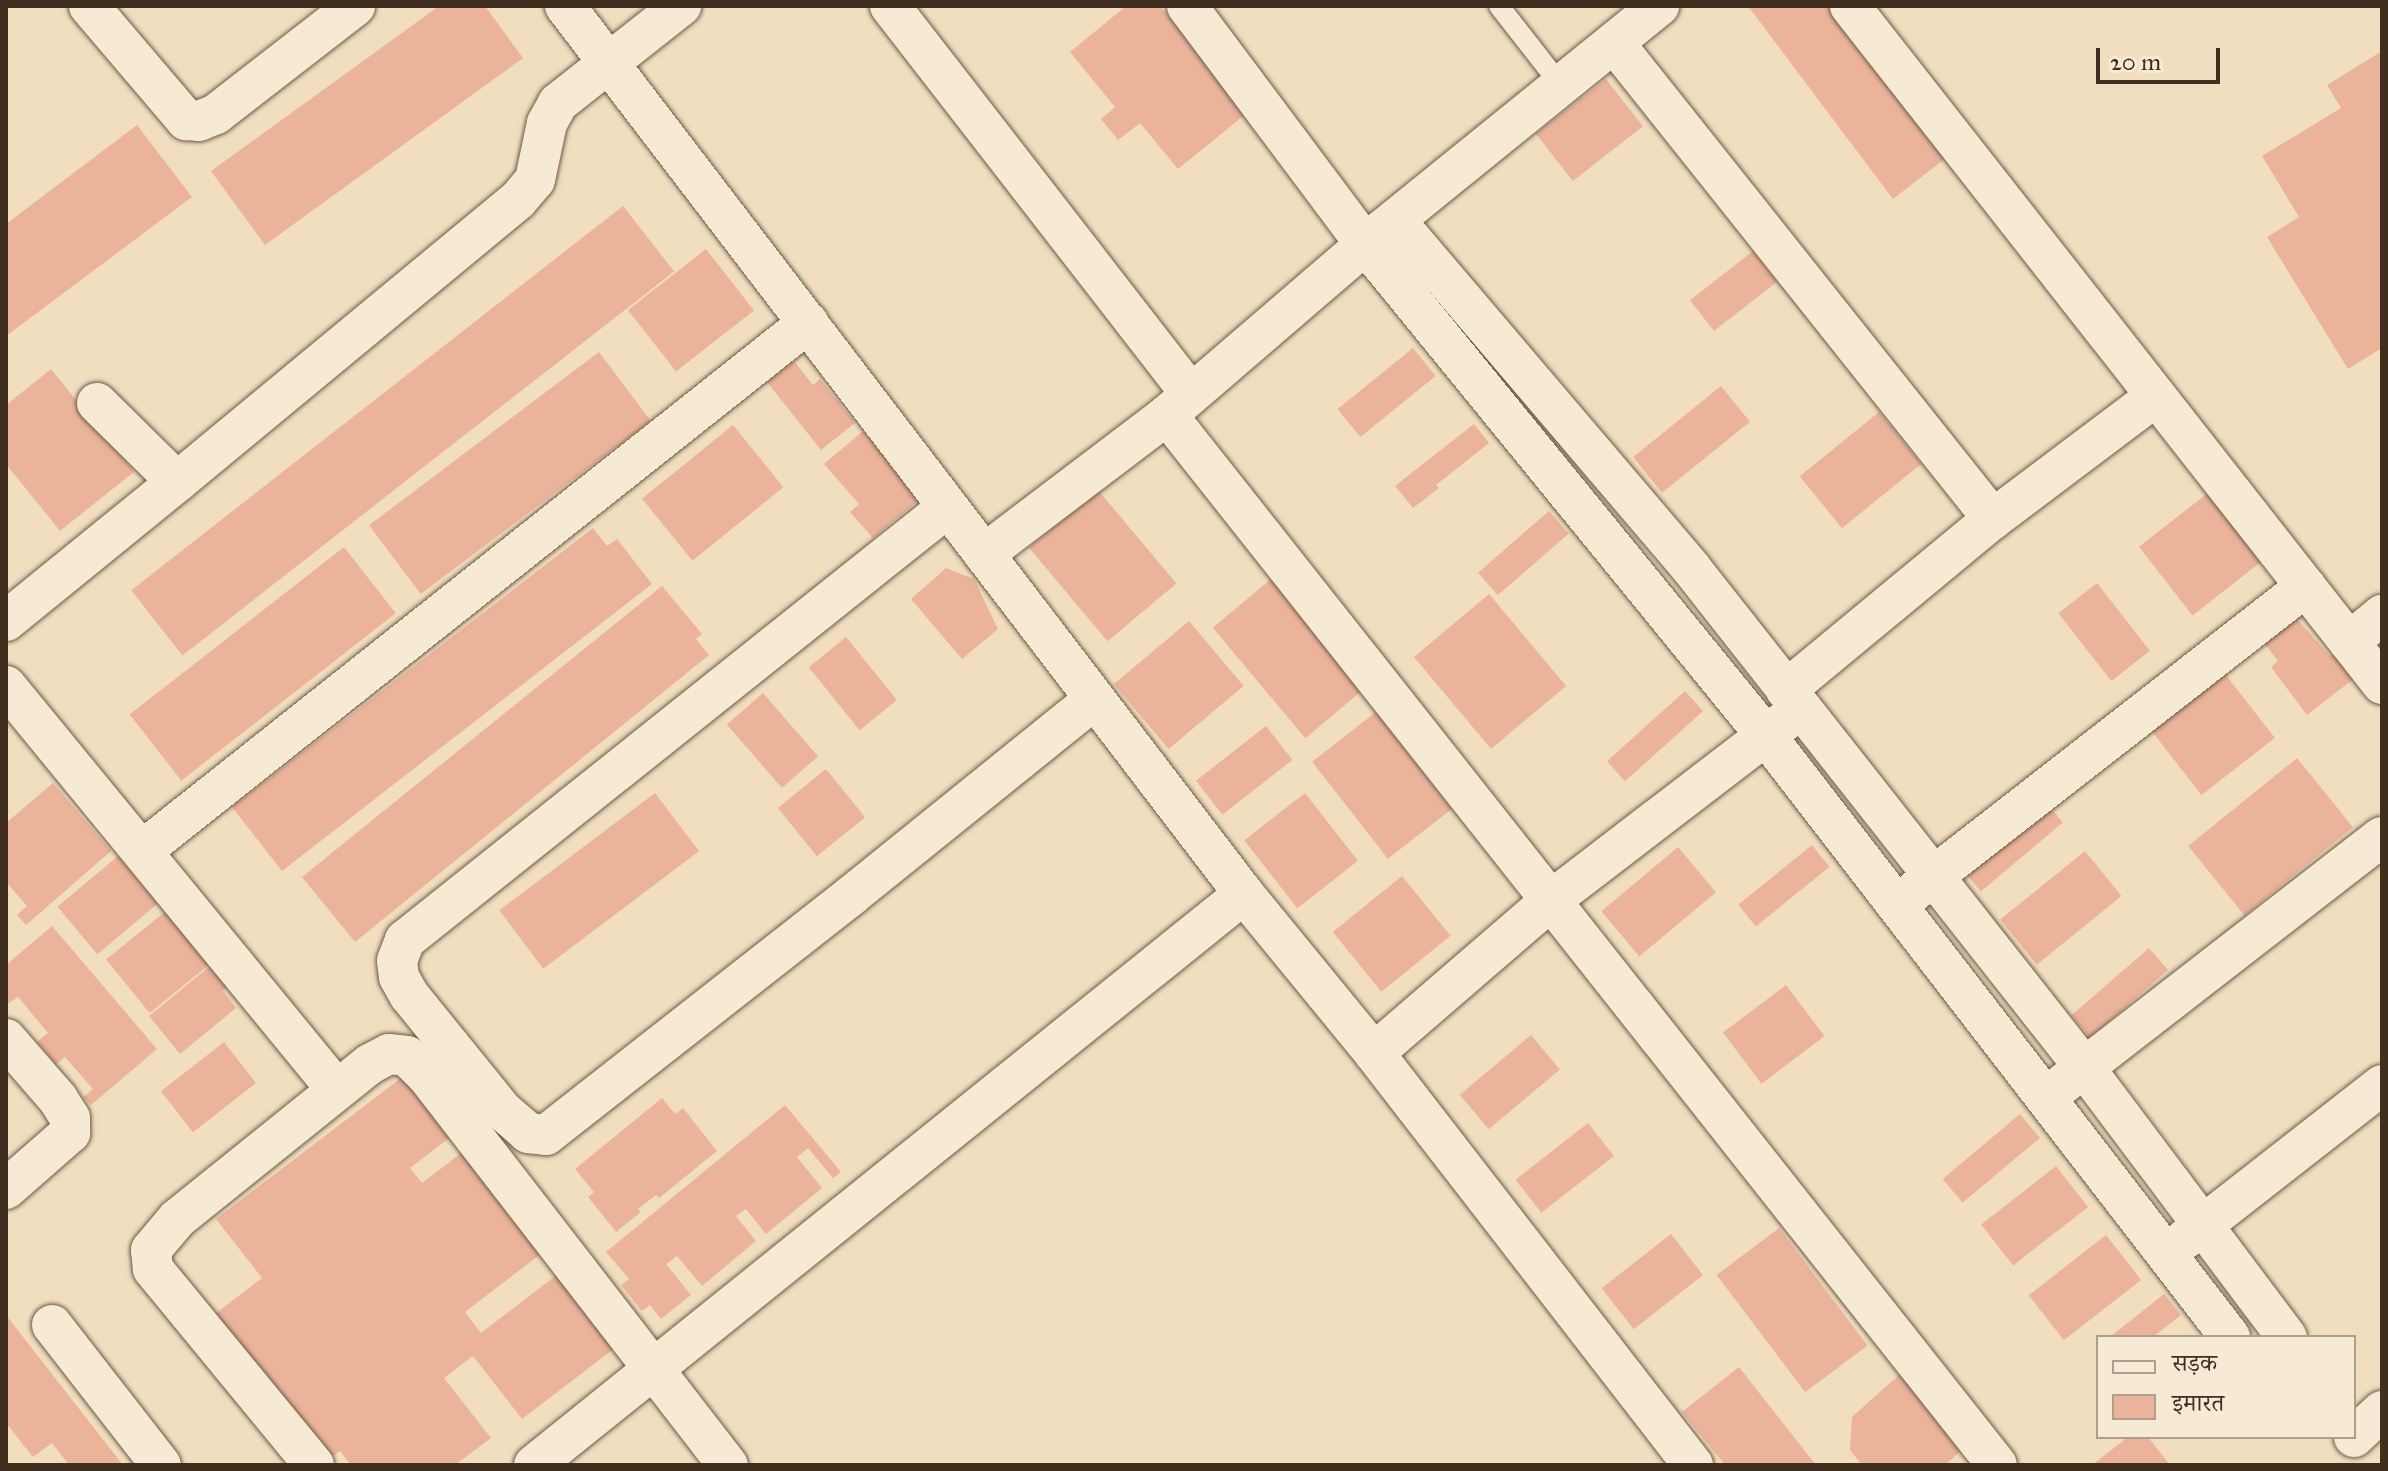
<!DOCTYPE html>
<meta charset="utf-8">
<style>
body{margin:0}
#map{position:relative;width:2388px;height:1471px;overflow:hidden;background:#f1debf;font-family:"IM FELL Great Primer","Noto Serif Devanagari",serif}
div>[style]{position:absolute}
.building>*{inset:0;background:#ebb49a;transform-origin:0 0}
.roads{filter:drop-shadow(0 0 2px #6c5a47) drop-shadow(0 0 2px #6c5a47)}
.lane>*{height:20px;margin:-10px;padding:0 10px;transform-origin:10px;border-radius:10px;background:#f6ead5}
.street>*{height:40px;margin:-20px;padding:0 20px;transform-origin:20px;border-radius:20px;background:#f6ead5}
span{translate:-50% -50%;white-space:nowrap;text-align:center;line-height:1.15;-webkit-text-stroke:8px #f6ead5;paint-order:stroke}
.frame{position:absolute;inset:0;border:8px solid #402e1f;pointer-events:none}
.legend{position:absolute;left:2096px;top:1335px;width:260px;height:104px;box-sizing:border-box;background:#f6ead5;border:2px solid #ad9f8c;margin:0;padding:10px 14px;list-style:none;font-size:24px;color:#402e1f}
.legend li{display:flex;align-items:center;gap:16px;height:40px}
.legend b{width:40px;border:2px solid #ad9f8c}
.scale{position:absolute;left:2096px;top:48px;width:124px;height:36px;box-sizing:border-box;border:4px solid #402e1f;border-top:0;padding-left:10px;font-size:24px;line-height:28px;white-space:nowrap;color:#402e1f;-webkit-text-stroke:6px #f6ead5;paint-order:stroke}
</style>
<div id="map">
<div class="building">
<div style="clip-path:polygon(439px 6px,485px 6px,523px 58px,265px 245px,211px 171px)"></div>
<div style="clip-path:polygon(1126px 6px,1160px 6px,1247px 113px,1178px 169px,1140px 123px,1118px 140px,1101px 119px,1115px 107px,1070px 52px)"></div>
<div style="clip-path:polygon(1748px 6px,1832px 6px,1946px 158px,1893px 199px)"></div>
<div style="clip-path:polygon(2382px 51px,2382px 348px,2348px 369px,2267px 237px,2299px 217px,2262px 156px,2341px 108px,2327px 85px)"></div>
<div style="left:1606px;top:79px;width:60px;height:89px;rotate:52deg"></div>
<div style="clip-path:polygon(137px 125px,192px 197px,6px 336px,6px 224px)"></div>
<div style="left:623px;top:206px;width:83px;height:624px;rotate:52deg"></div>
<div style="left:706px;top:249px;width:78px;height:99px;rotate:52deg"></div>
<div style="left:1753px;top:251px;width:39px;height:80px;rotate:52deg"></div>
<div style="left:1413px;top:348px;width:36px;height:97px;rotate:51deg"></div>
<div style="left:599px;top:352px;width:86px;height:288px;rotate:53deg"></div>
<div style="clip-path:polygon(794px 361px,813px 385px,820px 379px,855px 423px,821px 450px,767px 382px)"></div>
<div style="clip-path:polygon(51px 369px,134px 472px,60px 531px,6px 464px,6px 405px)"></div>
<div style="left:1721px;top:386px;width:46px;height:113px;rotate:51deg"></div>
<div style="left:1879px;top:412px;width:67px;height:102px;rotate:51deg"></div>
<div style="clip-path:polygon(1474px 424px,1489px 443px,1436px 485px,1439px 488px,1413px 508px,1395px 486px)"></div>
<div style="left:733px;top:425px;width:80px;height:117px;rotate:51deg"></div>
<div style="clip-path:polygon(863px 431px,920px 499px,873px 538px,850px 512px,859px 504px,824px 464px)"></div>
<div style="left:2213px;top:489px;width:87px;height:94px;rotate:52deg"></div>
<div style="left:1098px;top:490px;width:122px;height:90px;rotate:50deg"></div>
<div style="left:1549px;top:511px;width:30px;height:94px;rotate:49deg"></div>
<div style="clip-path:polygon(593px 528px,607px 546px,617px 539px,652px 584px,282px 871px,232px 807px)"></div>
<div style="left:344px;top:547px;width:84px;height:272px;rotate:52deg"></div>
<div style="clip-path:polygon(946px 568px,974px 579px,998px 629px,962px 659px,911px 599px)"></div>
<div style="left:1271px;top:579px;width:144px;height:76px;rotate:50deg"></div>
<div style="left:2097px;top:583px;width:86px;height:49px;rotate:52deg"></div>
<div style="clip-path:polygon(662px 586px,702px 634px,696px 639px,709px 655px,355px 942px,302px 877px)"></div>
<div style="left:1489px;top:594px;width:120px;height:98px;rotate:50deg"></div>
<div style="clip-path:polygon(2296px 618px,2330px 656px,2336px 652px,2356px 677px,2307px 715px,2271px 667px,2278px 661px,2264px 643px)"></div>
<div style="left:1189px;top:621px;width:85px;height:98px;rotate:50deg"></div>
<div style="left:846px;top:637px;width:81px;height:48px;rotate:51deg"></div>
<div style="left:2225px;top:674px;width:81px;height:93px;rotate:52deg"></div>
<div style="left:1685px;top:691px;width:27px;height:105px;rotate:48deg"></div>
<div style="left:763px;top:693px;width:84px;height:48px;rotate:49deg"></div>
<div style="left:1376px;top:712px;width:123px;height:81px;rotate:52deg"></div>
<div style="left:1266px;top:726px;width:43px;height:89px;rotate:52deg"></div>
<div style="left:2297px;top:758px;width:89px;height:140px;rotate:51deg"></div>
<div style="left:826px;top:769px;width:62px;height:62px;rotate:51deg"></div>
<div style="clip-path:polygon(53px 783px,111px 851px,26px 925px,17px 915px,27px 906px,6px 882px,6px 823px)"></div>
<div style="left:655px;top:793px;width:73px;height:195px;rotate:53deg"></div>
<div style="left:1305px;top:793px;width:86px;height:77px;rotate:52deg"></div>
<div style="left:2048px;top:805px;width:23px;height:107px;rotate:50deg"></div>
<div style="left:1812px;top:845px;width:28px;height:95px;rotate:51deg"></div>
<div style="left:1678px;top:847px;width:59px;height:100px;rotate:50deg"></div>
<div style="left:2085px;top:851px;width:58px;height:109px;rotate:51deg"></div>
<div style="left:118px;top:856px;width:62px;height:79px;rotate:50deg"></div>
<div style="left:1402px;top:876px;width:77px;height:89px;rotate:51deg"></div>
<div style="left:166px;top:911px;width:69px;height:77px;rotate:51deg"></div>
<div style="clip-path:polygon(52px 926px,157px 1049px,91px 1105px,83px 1097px,93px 1089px,65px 1057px,56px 1064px,37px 1042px,48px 1033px,18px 997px,6px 1005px,6px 965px)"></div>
<div style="left:2149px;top:948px;width:29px;height:103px;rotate:49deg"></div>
<div style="clip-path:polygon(215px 962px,233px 983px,223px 991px,236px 1008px,180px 1054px,149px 1016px)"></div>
<div style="left:1786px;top:985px;width:64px;height:79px;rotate:53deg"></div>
<div style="left:1531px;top:1035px;width:45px;height:93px;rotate:50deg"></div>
<div style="left:224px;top:1042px;width:52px;height:80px;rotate:52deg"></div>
<div style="clip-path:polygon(405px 1075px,452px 1136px,410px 1168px,422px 1183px,464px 1151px,542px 1253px,465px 1312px,481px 1333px,558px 1274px,615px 1348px,522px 1419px,473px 1356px,444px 1378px,491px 1438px,455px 1465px,351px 1465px,340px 1451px,325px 1462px,211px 1317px,262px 1278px,216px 1219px)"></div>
<div style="clip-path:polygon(662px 1098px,675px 1114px,683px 1108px,717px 1151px,659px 1198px,656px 1195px,638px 1209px,641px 1212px,616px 1232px,588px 1197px,594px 1192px,575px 1169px)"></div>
<div style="clip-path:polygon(785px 1105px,841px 1172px,833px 1178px,808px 1148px,797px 1157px,822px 1188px,766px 1234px,746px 1209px,736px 1216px,756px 1241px,702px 1286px,677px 1256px,666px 1264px,691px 1295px,661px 1319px,650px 1305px,642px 1311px,621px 1285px,629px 1279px,606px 1252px)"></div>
<div style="left:2020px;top:1114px;width:31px;height:101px;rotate:50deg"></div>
<div style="left:1588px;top:1123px;width:42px;height:92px;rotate:52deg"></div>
<div style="left:2056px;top:1166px;width:52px;height:95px;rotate:52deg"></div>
<div style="left:1779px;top:1228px;width:147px;height:78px;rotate:53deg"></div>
<div style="left:1671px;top:1234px;width:52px;height:88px;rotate:52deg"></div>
<div style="left:2106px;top:1235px;width:57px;height:98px;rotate:52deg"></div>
<div style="clip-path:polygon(2164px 1294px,2181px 1315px,2153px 1337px,2110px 1337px)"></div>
<div style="clip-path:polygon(6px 1315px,123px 1465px,69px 1465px,52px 1443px,33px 1457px,6px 1423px)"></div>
<div style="clip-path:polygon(1739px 1367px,1816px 1465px,1725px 1465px,1682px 1412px)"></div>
<div style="clip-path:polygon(1900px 1374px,1963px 1449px,1945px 1465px,1862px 1465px,1850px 1450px,1852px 1417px)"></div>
<div style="clip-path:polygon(2128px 1437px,2148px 1437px,2170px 1465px,2092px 1465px)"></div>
</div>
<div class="roads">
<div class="lane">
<div style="left:1499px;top:6px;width:99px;rotate:52deg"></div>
</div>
<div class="street">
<div style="left:89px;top:6px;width:150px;rotate:49.6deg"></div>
<div style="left:186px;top:120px;width:13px;rotate:4deg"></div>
<div style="left:199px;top:121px;width:18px;rotate:-22deg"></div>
<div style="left:216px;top:114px;width:176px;rotate:-37.8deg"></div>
<div style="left:890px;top:6px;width:491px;rotate:52.2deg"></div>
<div style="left:1187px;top:6px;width:299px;rotate:53.2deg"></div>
<div style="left:1366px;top:245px;width:635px;rotate:50.82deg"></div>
<div style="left:1767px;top:737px;width:758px;rotate:52.34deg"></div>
<div style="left:1850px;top:6px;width:862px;rotate:51.88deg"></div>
<div style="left:1615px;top:44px;width:607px;rotate:51.49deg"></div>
<div style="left:1395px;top:220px;width:457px;rotate:49.6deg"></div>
<div style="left:1691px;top:568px;width:635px;rotate:51.78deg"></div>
<div style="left:2084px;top:1067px;width:338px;rotate:53.1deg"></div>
<div style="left:97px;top:403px;width:112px;rotate:44.6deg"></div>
<div style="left:177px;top:482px;width:442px;rotate:-39.6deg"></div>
<div style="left:518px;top:200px;width:26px;rotate:-50deg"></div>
<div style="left:535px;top:180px;width:58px;rotate:-78.1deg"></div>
<div style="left:547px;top:123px;width:23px;rotate:-61deg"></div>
<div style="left:558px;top:103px;width:157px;rotate:-38.3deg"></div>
<div style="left:1167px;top:415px;width:1338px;rotate:51.67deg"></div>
<div style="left:948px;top:507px;width:695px;rotate:141.43deg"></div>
<div style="left:405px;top:940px;width:22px;rotate:111deg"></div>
<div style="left:397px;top:961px;width:16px;rotate:83deg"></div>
<div style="left:399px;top:977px;width:21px;rotate:61deg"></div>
<div style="left:409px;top:995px;width:148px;rotate:51deg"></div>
<div style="left:502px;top:1110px;width:35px;rotate:41deg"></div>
<div style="left:528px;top:1133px;width:18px;rotate:6deg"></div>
<div style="left:546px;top:1135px;width:389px;rotate:-38.1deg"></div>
<div style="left:852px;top:895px;width:311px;rotate:-38.9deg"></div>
<div style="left:984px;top:554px;width:230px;rotate:-37.2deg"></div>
<div style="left:1167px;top:415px;width:282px;rotate:-40.7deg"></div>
<div style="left:1381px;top:231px;width:358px;rotate:-39deg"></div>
<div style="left:6px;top:621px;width:220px;rotate:-39.1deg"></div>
<div style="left:2349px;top:642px;width:43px;rotate:-39.3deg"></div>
<div style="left:6px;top:686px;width:522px;rotate:50.67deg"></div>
<div style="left:1786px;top:690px;width:268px;rotate:-39.6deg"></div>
<div style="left:1993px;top:519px;width:204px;rotate:-37deg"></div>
<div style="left:143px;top:850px;width:849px;rotate:-38.4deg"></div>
<div style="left:1912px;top:893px;width:499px;rotate:-37.9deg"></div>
<div style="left:1244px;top:894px;width:205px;rotate:50.7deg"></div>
<div style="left:6px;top:1039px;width:79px;rotate:49.1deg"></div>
<div style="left:58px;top:1099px;width:22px;rotate:58deg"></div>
<div style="left:70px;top:1118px;width:15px;rotate:90deg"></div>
<div style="left:70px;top:1133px;width:85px;rotate:138.8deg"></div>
<div style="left:2063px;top:1084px;width:403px;rotate:-37.8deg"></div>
<div style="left:2185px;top:1239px;width:250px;rotate:-38deg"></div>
<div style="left:52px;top:1325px;width:177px;rotate:52.1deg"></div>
<div style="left:2354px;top:1437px;width:38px;rotate:-43deg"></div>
<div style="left:314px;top:1465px;width:254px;rotate:-129.4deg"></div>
<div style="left:153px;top:1269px;width:19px;rotate:-96deg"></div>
<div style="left:151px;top:1250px;width:40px;rotate:-50deg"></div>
<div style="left:177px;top:1219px;width:248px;rotate:-38.8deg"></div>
<div style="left:370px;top:1064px;width:21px;rotate:-28deg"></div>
<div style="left:389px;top:1054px;width:18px;rotate:6deg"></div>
<div style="left:407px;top:1056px;width:28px;rotate:45deg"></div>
<div style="left:427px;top:1076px;width:492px;rotate:52.3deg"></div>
<div style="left:534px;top:1465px;width:911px;rotate:-38.81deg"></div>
<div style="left:1244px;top:894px;width:1118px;rotate:-127.4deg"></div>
<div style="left:1693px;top:1465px;width:521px;rotate:-127.75deg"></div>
<div style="left:1374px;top:1053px;width:233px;rotate:-40.8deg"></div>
<div style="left:1550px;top:901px;width:296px;rotate:-37.5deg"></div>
</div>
</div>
<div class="frame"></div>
<ul class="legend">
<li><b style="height:10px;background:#f6ead5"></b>सड़क</li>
<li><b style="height:22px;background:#ebb49a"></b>इमारत</li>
</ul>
<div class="scale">20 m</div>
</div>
